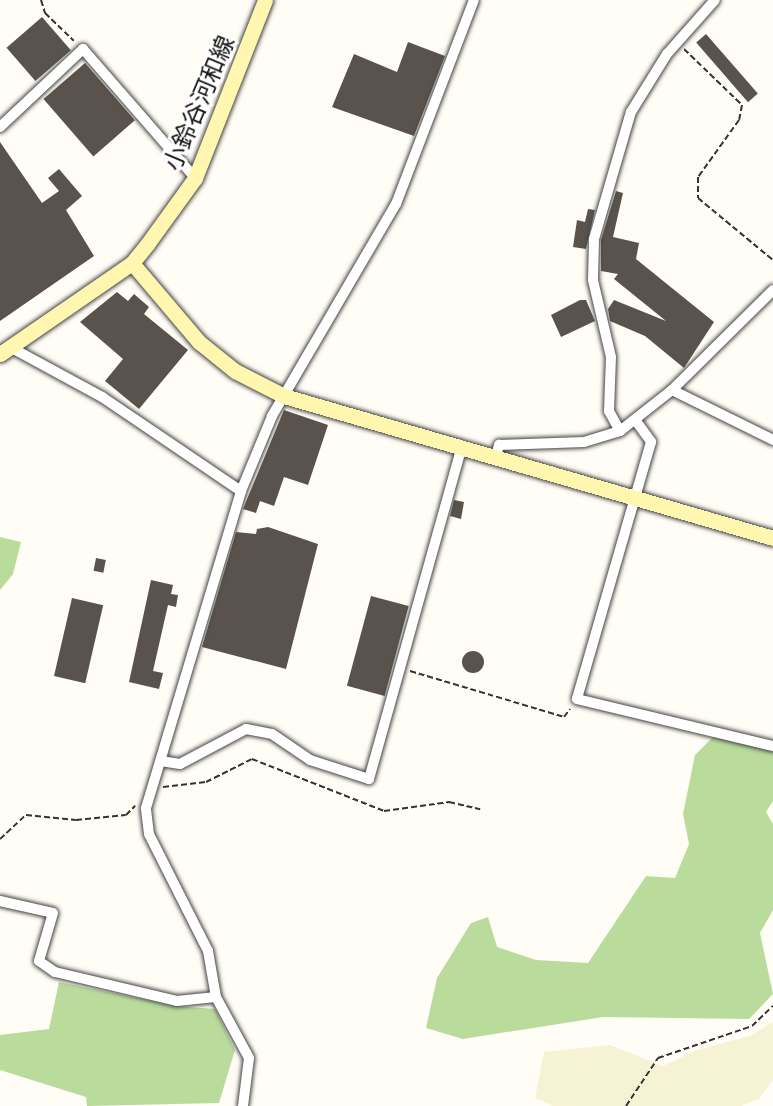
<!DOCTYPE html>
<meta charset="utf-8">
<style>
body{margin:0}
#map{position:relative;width:773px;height:1106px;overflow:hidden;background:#fffdf5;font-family:"Zilla Slab","Noto Sans JP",serif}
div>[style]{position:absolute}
.farmland>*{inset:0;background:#f6f3d4}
.forest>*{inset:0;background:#b9dc9c}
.building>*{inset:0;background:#5a524d;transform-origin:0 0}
.round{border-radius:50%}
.path>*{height:2px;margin-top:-1px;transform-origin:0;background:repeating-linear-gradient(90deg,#333 0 6px,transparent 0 9px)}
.roads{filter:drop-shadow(0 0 2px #444) drop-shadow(0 0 2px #444)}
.street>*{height:10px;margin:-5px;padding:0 5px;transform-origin:5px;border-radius:5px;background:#fff}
.secondary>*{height:15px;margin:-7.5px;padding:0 7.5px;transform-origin:7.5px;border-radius:7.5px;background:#fff6b0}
span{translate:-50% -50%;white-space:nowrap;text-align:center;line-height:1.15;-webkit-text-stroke:6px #fff;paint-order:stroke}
.street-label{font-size:24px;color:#111}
</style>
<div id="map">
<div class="farmland">
<div style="clip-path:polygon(773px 1022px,773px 1080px,760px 1098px,741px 1106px,553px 1106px,535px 1098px,544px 1052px,610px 1045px,663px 1066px,696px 1050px,750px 1036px)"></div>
</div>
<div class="forest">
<div style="clip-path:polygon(0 537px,21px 542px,13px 574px,0 590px)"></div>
<div style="clip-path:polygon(715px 735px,773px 750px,773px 801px,766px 812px,773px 824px,773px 910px,760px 933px,773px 994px,749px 1019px,603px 1017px,463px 1039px,426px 1028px,437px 978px,471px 923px,488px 917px,497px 947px,536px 960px,588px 963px,646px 876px,675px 878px,689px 844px,683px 814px,695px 755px)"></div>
<div style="clip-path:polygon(59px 982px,175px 1006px,215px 1009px,235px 1050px,219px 1103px,87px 1106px,86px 1097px,0 1070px,0 1035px,49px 1029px)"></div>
</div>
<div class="building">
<div style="left:42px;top:17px;width:44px;height:47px;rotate:49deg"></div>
<div style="left:706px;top:34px;width:79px;height:13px;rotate:49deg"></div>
<div style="clip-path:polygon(408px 42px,445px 56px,414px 136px,332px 107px,354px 54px,397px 72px)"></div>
<div style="left:85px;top:63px;width:76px;height:55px;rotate:49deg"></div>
<div style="clip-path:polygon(0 142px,42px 203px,59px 191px,48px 178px,59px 169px,82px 196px,66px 210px,94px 256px,0 321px)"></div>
<div style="clip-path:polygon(616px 191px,623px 193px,613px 237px,639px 243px,636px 259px,714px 322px,684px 368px,645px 336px,610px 321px,608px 309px,614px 300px,666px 321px,614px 279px,618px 274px,601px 271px,601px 240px)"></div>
<div style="clip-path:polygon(588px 209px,595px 210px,586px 249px,573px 247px,577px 220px,585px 222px)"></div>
<div style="clip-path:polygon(117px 292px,128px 301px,134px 294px,149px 307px,144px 314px,188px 350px,139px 409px,105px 381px,123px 359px,80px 322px)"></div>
<div style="clip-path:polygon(580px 300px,586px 300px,595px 321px,561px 337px,551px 315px)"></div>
<div style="clip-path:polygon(284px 410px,328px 425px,308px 485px,284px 477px,274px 506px,260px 501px,256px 513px,243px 509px)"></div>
<div style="clip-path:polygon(454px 500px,464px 502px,461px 519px,450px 516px)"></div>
<div style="clip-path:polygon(268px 527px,318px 544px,286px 669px,202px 647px,236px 532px,256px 534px,257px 529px)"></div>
<div style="left:96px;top:558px;width:10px;height:13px;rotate:11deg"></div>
<div style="clip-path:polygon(151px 580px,173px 585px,171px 594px,178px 595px,176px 607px,168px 605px,153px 671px,163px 673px,159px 689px,129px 682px)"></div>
<div style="left:371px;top:596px;width:39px;height:93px;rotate:15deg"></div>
<div style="left:72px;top:598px;width:32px;height:80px;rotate:13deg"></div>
<div class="round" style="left:462px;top:651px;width:22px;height:22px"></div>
</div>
<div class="path">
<div style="left:41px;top:0;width:14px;rotate:73deg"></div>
<div style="left:45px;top:13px;width:40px;rotate:44deg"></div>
<div style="left:684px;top:49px;width:81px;rotate:44deg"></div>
<div style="left:742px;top:105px;width:15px;rotate:101deg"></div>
<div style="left:739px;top:120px;width:70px;rotate:125.7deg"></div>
<div style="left:698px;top:177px;width:21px;rotate:90deg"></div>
<div style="left:698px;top:198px;width:97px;rotate:39.6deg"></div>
<div style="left:410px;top:671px;width:161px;rotate:16.6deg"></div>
<div style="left:564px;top:717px;width:10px;rotate:-53deg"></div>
<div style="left:163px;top:787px;width:43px;rotate:-6.6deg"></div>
<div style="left:206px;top:782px;width:51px;rotate:-26.6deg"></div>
<div style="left:252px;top:759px;width:142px;rotate:21.5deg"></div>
<div style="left:384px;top:811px;width:66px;rotate:-7.9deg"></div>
<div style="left:449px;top:802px;width:32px;rotate:13deg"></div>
<div style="left:0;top:839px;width:35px;rotate:-43deg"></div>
<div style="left:26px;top:815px;width:50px;rotate:5.7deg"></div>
<div style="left:76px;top:820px;width:50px;rotate:-5.7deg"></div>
<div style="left:126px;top:815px;width:13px;rotate:-45deg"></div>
<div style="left:626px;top:1106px;width:58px;rotate:-56.3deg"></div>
<div style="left:658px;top:1058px;width:99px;rotate:-18.8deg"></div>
<div style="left:752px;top:1026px;width:29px;rotate:-44deg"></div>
</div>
<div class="roads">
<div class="street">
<div style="left:0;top:127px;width:114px;rotate:-43.2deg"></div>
<div style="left:83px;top:49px;width:171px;rotate:49deg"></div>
<div style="left:10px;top:347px;width:105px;rotate:28.5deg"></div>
<div style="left:102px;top:397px;width:168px;rotate:34.1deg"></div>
<div style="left:672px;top:390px;width:113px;rotate:26.3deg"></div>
<div style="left:636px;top:421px;width:26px;rotate:54deg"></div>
<div style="left:651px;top:442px;width:267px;rotate:106.1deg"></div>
<div style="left:577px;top:699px;width:202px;rotate:13.5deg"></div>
<div style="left:620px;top:431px;width:23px;rotate:-119deg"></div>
<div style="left:609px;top:411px;width:54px;rotate:-87.9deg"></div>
<div style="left:611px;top:357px;width:79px;rotate:-103.2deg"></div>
<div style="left:593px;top:280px;width:41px;rotate:-88.6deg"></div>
<div style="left:594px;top:239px;width:132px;rotate:-73.8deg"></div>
<div style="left:631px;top:112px;width:68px;rotate:-58.2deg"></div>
<div style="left:667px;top:54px;width:72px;rotate:-48.4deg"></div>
<div style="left:495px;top:459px;width:15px;rotate:-74deg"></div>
<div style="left:499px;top:445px;width:85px;rotate:-2deg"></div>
<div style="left:584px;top:442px;width:38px;rotate:-17deg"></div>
<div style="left:620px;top:431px;width:66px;rotate:-38.3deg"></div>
<div style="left:672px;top:390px;width:142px;rotate:-44.7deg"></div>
<div style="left:161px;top:761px;width:19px;rotate:9deg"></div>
<div style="left:180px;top:764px;width:75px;rotate:-27.9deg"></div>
<div style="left:246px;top:729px;width:26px;rotate:11deg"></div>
<div style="left:272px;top:734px;width:46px;rotate:34.4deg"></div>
<div style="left:310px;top:760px;width:62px;rotate:17.9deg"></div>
<div style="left:369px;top:779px;width:343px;rotate:-74.4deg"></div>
<div style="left:0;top:901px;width:54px;rotate:12.8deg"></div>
<div style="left:53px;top:913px;width:50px;rotate:106.3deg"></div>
<div style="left:39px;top:961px;width:19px;rotate:35deg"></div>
<div style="left:55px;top:972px;width:125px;rotate:13.4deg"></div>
<div style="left:177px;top:1001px;width:39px;rotate:-6deg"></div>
<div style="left:243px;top:1106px;width:48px;rotate:-82.9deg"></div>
<div style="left:249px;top:1058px;width:69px;rotate:-118.4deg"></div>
<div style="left:216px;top:997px;width:47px;rotate:-99.9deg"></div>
<div style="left:208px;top:951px;width:131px;rotate:-116.8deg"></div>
<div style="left:149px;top:834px;width:26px;rotate:-97deg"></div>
<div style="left:146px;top:808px;width:331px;rotate:-73.3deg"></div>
<div style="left:241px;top:491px;width:81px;rotate:-67.5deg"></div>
<div style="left:272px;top:416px;width:246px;rotate:-59.7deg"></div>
<div style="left:396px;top:204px;width:218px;rotate:-69.1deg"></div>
</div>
<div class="secondary">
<div style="left:132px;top:263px;width:104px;rotate:49.7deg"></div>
<div style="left:199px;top:342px;width:46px;rotate:38.9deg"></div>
<div style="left:235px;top:371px;width:55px;rotate:27deg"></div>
<div style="left:284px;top:396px;width:509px;rotate:16.19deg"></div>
<div style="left:0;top:354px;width:160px;rotate:-34.6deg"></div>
<div style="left:132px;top:263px;width:26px;rotate:-51deg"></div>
<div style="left:148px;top:243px;width:80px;rotate:-54.1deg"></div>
<div style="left:195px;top:178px;width:191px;rotate:-68.5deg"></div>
</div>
</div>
<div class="street-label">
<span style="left:199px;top:103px;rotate:-67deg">小鈴谷河和線</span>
</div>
</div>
